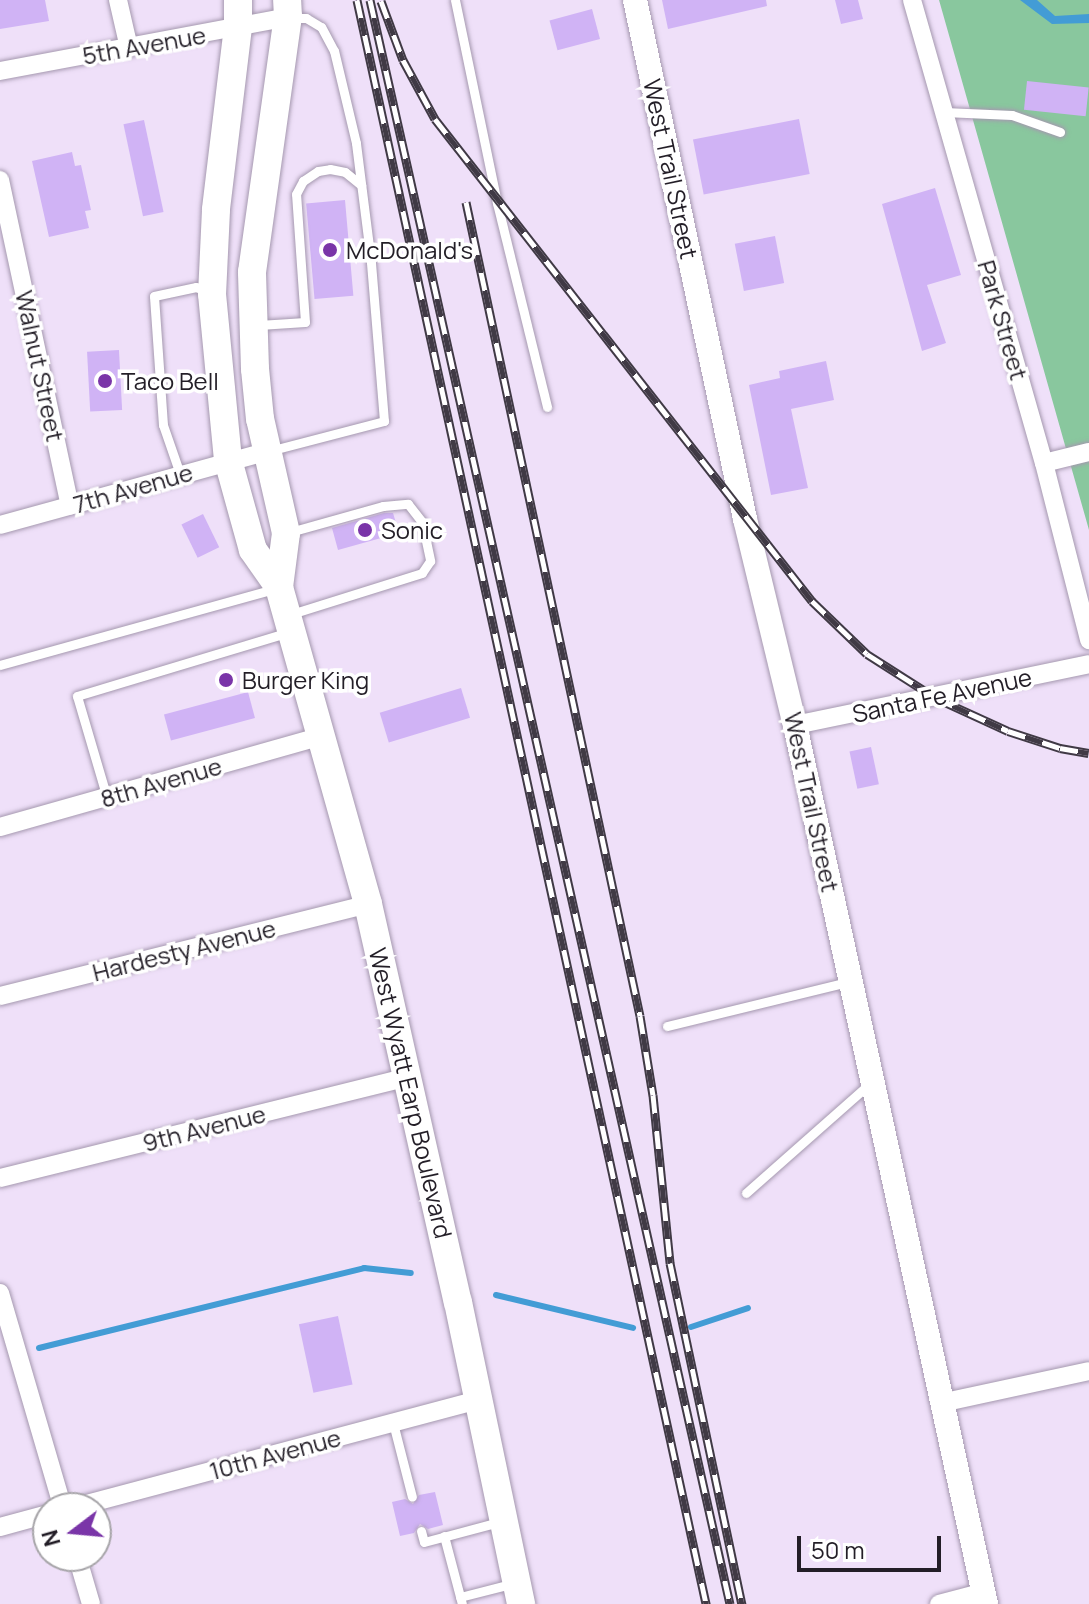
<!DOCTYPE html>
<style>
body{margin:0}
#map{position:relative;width:1089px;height:1604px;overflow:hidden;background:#efe0f9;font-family:Manrope,sans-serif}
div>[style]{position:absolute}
.green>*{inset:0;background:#89c79e}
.water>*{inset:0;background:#439cd5}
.stream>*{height:6px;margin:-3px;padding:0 3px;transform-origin:3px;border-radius:3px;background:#439cd5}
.building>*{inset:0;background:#d0b3f5;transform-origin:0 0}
.roads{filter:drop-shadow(0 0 2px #a598af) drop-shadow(0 0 2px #a598af)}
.service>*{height:9px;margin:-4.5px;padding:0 4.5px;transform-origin:4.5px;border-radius:4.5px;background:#fff}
.minor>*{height:18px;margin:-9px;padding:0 9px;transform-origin:9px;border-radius:9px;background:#fff}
.secondary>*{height:24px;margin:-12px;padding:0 12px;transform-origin:12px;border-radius:12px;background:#fff}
.primary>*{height:28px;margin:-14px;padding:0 14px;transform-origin:14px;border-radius:14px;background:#fff}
.rail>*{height:9px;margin-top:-4.5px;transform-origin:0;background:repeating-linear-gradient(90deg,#fff 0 18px,#403a45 0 36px);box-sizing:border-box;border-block:2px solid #403a45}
.dots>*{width:22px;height:22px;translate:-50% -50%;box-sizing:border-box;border:4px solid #fff;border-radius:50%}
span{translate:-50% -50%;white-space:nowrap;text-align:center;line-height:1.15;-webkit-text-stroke:7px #fff;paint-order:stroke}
.street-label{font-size:24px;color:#231e27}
.poi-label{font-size:24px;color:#231e27}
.left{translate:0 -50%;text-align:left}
.north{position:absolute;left:32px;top:1492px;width:80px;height:80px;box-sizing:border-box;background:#fff;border:2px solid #a7a5a9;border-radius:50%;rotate:254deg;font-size:22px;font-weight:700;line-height:32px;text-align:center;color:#231e27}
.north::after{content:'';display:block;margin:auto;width:28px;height:36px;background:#7a35a8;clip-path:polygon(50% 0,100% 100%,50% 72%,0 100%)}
.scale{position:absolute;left:797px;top:1536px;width:144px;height:36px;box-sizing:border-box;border:4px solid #231e27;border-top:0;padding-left:10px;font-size:24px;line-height:28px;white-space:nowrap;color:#231e27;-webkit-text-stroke:6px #fff;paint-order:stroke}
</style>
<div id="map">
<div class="green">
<div style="clip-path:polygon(939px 0,1089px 0,1089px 530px,958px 67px)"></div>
</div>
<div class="water">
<div style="clip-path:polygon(1020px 0,1037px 0,1055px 16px,1089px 14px,1089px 23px,1052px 24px)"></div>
</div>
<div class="stream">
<div style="left:496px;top:1295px;width:141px;rotate:13.5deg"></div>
<div style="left:691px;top:1327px;width:60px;rotate:-18.4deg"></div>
<div style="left:39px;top:1348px;width:335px;rotate:-13.8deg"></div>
<div style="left:364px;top:1268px;width:47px;rotate:6.1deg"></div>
</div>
<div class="building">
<div style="clip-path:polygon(0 0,45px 0,49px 21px,0 29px)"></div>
<div style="clip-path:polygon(662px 0,766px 0,767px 6px,668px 29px)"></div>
<div style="clip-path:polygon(835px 0,858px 0,863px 19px,841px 24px)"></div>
<div style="left:592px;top:9px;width:31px;height:44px;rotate:75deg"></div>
<div style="left:1027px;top:81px;width:62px;height:29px;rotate:6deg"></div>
<div style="left:799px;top:119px;width:56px;height:108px;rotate:79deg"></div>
<div style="left:144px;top:120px;width:94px;height:21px;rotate:78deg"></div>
<div style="clip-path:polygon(72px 152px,75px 166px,81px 165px,91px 210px,85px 211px,89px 228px,49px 237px,32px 161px)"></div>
<div style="clip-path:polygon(935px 188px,961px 275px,927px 285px,946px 343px,922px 351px,882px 204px)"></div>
<div style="left:345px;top:200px;width:96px;height:39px;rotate:85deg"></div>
<div style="left:775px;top:236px;width:48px;height:41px;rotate:79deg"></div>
<div style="left:119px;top:350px;width:60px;height:32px;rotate:87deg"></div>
<div style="clip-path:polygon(826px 361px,834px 400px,791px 409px,808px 488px,771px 495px,749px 385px,780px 378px,779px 371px)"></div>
<div style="clip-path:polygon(384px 513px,393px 513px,399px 533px,338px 550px,332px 528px)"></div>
<div style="left:203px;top:514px;width:37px;height:24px;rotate:64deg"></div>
<div style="left:461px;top:688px;width:31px;height:85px;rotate:73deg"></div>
<div style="left:248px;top:692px;width:27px;height:87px;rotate:75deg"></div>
<div style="left:871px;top:747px;width:38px;height:22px;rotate:78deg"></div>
<div style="left:338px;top:1316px;width:70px;height:40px;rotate:78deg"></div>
<div style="clip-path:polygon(435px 1492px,443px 1525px,428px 1529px,420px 1524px,414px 1533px,400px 1536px,392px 1502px,405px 1499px,413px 1504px,419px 1495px)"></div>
</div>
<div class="roads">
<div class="service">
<div style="left:455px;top:0;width:207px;rotate:78.3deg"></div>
<div style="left:497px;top:203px;width:210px;rotate:76.2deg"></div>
<div style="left:944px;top:112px;width:68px;rotate:2.5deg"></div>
<div style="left:1012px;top:115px;width:51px;rotate:19.5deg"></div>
<div style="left:259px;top:325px;width:46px;rotate:-3.7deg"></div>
<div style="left:305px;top:322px;width:128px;rotate:-94deg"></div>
<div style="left:296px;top:194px;width:15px;rotate:-62deg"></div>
<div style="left:303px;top:181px;width:18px;rotate:-34deg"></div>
<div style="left:318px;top:171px;width:12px;rotate:-9deg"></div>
<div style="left:330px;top:169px;width:15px;rotate:11deg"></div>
<div style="left:345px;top:172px;width:21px;rotate:39deg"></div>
<div style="left:269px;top:451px;width:119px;rotate:-14.6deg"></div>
<div style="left:384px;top:421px;width:160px;rotate:-94.7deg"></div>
<div style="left:371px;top:262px;width:120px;rotate:-97.2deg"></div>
<div style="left:356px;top:143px;width:95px;rotate:-103.4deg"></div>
<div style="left:334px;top:51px;width:27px;rotate:-118deg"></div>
<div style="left:321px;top:27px;width:17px;rotate:-149deg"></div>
<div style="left:306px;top:18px;width:16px;rotate:180deg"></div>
<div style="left:180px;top:474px;width:52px;rotate:-109.1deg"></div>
<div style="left:163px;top:425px;width:129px;rotate:-94deg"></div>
<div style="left:154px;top:296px;width:43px;rotate:-12.1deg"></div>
<div style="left:196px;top:287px;width:12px;rotate:24deg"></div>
<div style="left:290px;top:532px;width:97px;rotate:-15.6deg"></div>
<div style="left:383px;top:506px;width:25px;rotate:-5deg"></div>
<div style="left:408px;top:504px;width:23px;rotate:52deg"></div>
<div style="left:422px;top:522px;width:40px;rotate:78deg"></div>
<div style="left:430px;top:561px;width:14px;rotate:124deg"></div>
<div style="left:422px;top:573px;width:137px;rotate:162.6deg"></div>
<div style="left:0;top:665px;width:284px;rotate:-15.5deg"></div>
<div style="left:107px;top:798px;width:106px;rotate:-106.4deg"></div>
<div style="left:77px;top:696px;width:221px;rotate:-16.8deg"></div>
<div style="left:667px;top:1026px;width:185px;rotate:-13.7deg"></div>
<div style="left:746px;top:1193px;width:164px;rotate:-41.5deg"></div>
<div style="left:393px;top:1423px;width:76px;rotate:75.6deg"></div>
<div style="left:421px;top:1531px;width:11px;rotate:75deg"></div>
<div style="left:424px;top:1542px;width:78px;rotate:-14.9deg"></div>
<div style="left:444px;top:1536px;width:70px;rotate:75.2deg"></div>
<div style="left:460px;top:1597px;width:57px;rotate:-14.3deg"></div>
</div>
<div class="minor">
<div style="left:118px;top:0;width:49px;rotate:77.1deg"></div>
<div style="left:912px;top:0;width:481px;rotate:74.1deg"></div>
<div style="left:1044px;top:463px;width:183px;rotate:75.7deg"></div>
<div style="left:0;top:71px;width:293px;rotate:-10.6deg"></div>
<div style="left:0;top:180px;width:333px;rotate:77.9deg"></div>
<div style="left:1044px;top:463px;width:46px;rotate:-13.7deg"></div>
<div style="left:0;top:525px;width:275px;rotate:-15.4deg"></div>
<div style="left:795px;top:725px;width:300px;rotate:-11.7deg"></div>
<div style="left:0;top:827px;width:335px;rotate:-15.8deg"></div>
<div style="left:0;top:996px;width:379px;rotate:-14deg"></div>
<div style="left:0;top:1178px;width:419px;rotate:-13.9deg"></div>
<div style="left:0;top:1293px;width:224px;rotate:73.7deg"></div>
<div style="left:941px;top:1403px;width:151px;rotate:-12.2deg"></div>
<div style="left:72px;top:1508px;width:421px;rotate:-14.9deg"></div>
<div style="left:0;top:1527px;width:50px;rotate:-15.2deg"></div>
<div style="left:77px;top:1556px;width:50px;rotate:73.7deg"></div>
<div style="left:939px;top:1604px;width:47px;rotate:-14.9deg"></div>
</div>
<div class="secondary">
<div style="left:635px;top:0;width:531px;rotate:78.03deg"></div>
<div style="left:745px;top:519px;width:212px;rotate:76.4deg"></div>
<div style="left:795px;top:725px;width:900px;rotate:77.74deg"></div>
</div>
<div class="primary">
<div style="left:238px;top:0;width:27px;rotate:90deg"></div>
<div style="left:238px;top:27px;width:184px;rotate:96.9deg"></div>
<div style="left:216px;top:210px;width:84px;rotate:92.7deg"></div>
<div style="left:212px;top:294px;width:167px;rotate:84.5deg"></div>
<div style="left:228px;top:460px;width:93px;rotate:74.5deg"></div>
<div style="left:253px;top:550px;width:45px;rotate:54.9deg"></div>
<div style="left:279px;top:587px;width:329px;rotate:74.3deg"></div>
<div style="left:368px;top:904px;width:408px;rotate:77.3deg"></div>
<div style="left:458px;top:1302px;width:309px;rotate:78.2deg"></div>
<div style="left:279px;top:587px;width:54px;rotate:-82.6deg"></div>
<div style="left:286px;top:533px;width:117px;rotate:-102.8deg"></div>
<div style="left:260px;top:419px;width:50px;rotate:-95.7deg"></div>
<div style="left:255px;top:369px;width:97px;rotate:-91.8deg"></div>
<div style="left:252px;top:272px;width:258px;rotate:-82deg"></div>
<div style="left:288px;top:17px;width:17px;rotate:-93deg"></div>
</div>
</div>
<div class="rail">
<div style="left:357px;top:0;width:1642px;rotate:77.72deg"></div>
<div style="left:370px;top:0;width:1644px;rotate:77.35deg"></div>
<div style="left:381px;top:1px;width:63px;rotate:69.6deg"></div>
<div style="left:403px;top:60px;width:67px;rotate:61.5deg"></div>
<div style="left:435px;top:119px;width:612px;rotate:51.97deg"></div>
<div style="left:812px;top:601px;width:76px;rotate:43.9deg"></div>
<div style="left:867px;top:654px;width:82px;rotate:32.5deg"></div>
<div style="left:936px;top:698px;width:79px;rotate:24.6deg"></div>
<div style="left:1008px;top:731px;width:55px;rotate:18.1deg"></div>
<div style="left:1060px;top:748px;width:29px;rotate:10deg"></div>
<div style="left:466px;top:202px;width:832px;rotate:77.93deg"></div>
<div style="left:640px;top:1016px;width:80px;rotate:80.7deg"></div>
<div style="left:653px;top:1095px;width:169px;rotate:84.2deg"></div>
<div style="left:670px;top:1263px;width:349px;rotate:78.1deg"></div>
</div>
<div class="dots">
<div style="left:330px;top:250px;background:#7a35a8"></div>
<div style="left:105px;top:381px;background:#7a35a8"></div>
<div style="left:365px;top:530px;background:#7a35a8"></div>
<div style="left:226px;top:680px;background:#7a35a8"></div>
</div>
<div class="street-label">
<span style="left:144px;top:45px;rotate:-10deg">5th Avenue</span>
<span style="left:671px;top:169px;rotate:78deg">West Trail Street</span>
<span style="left:1003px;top:320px;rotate:74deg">Park Street</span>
<span style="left:40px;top:366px;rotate:78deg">Walnut Street</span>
<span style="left:133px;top:488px;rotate:-16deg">7th Avenue</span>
<span style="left:942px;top:695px;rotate:-12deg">Santa Fe Avenue</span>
<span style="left:161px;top:782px;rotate:-16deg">8th Avenue</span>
<span style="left:812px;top:802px;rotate:78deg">West Trail Street</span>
<span style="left:184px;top:950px;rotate:-14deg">Hardesty Avenue</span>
<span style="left:411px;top:1093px;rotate:77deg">West Wyatt Earp Boulevard</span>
<span style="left:204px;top:1128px;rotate:-14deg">9th Avenue</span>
<span style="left:275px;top:1454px;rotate:-15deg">10th Avenue</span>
</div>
<div class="poi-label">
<span class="left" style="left:346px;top:250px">McDonald's</span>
<span class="left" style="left:121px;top:381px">Taco Bell</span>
<span class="left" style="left:381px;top:530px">Sonic</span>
<span class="left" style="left:242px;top:680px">Burger King</span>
</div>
<div class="north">N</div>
<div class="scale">50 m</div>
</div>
